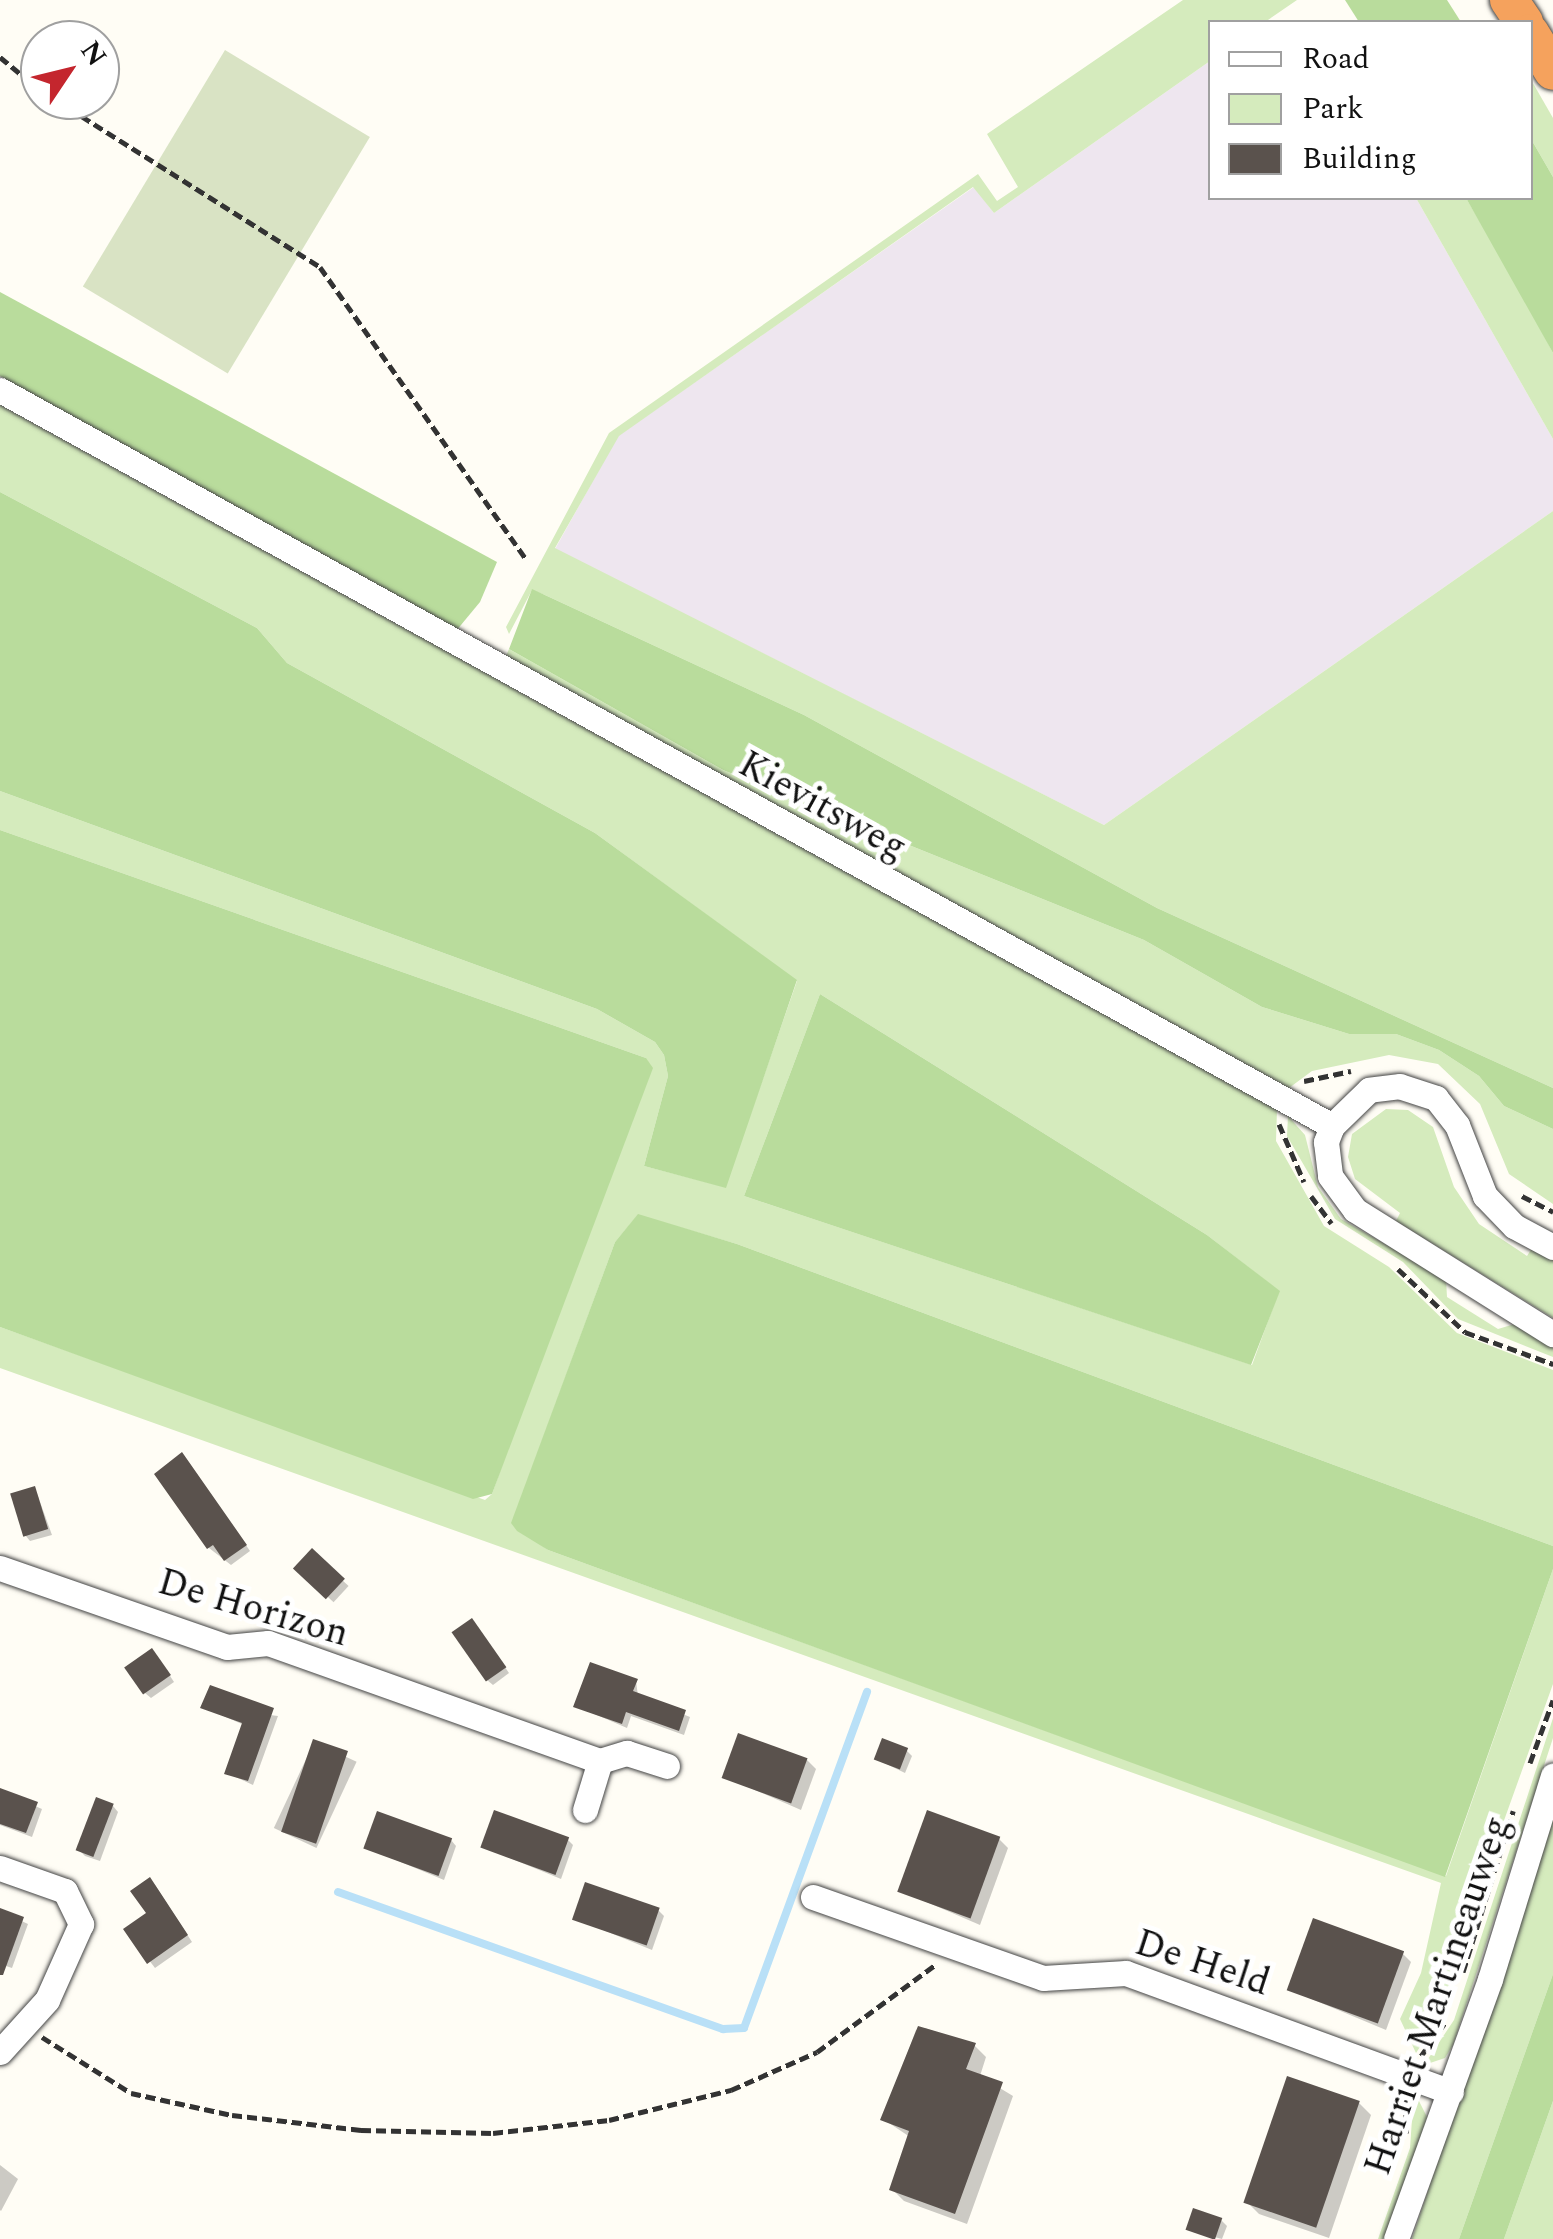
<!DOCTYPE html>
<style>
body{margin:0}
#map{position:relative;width:1553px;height:2239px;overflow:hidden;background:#fffdf5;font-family:Spectral,serif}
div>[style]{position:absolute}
.industrial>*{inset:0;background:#eee6ef}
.green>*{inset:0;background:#d5ebbd}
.forest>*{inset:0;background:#b9dc9c}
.cemetery>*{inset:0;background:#d9e3c4;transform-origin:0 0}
.shadow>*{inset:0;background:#0003;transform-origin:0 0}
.stream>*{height:8px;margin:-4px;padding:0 4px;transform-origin:4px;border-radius:4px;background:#b9e0f7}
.building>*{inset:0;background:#5a524d;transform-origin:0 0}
.path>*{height:5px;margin-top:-2.5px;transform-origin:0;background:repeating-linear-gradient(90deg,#333 0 10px,transparent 0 15px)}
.roads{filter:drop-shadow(0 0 2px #444) drop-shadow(0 0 2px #444)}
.minor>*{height:25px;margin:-12.5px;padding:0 12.5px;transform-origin:12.5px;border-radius:12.5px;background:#fff}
.highway>*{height:38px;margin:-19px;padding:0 19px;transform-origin:19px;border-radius:19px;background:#f5a25d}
span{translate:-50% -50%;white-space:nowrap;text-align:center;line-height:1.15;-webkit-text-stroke:10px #fff;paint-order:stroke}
.street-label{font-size:38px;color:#111}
.legend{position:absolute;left:1208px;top:20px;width:325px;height:180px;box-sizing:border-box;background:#fff;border:2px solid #a0a0a0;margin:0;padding:12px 18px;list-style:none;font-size:30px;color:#111}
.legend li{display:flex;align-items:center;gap:20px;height:50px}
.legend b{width:50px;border:2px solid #a0a0a0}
.north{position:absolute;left:20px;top:20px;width:100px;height:100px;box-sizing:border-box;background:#fff;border:2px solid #a0a0a0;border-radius:50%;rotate:55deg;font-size:28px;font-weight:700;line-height:40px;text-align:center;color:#111}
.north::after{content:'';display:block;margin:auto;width:35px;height:45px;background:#c4262e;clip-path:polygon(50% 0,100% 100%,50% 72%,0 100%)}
</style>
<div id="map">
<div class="industrial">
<div style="clip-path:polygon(1210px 61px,1210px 198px,1416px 198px,1553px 439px,1553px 511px,1104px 825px,555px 549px,618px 436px,974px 187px,994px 213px)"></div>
</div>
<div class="green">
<div style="clip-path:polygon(1183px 0,1297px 0,1265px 22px,1210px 22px,1210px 61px,994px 213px,973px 187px,619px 436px,555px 548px,1104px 825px,1553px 511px,1553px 1088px,1157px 908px,804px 715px,545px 595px,532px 590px,509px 634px,506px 627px,609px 433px,978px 174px,997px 201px,1018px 187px,987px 134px)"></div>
<div style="clip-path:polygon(1530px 78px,1553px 118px,1553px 177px,1531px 139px)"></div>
<div style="clip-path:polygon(1416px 198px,1466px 198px,1519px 288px,1553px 353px,1553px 439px)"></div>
<div style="clip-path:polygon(evenodd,0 405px,1277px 1110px,1276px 1141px,1324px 1226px,1389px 1267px,1457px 1333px,1553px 1370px,1553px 1546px,737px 1244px,638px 1215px,615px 1242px,512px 1523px,548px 1550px,1446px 1876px,1553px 1569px,1553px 1684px,1483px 1879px,1448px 2004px,1416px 2053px,1400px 2019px,1421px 1973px,1441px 1883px,0 1368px,0 1327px,485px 1500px,492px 1494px,646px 1058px,0 830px,0 791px,597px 1009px,655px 1042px,664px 1055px,668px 1076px,644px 1166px,725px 1187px,797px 981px,595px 833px,287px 663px,257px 628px,0 492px,0 405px,820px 994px,1207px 1235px,1279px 1291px,1252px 1365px,744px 1196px,820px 994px)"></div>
<div style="clip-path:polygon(509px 649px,723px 770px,1144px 940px,1262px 1007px,1349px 1034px,1396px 1034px,1439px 1050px,1479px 1076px,1504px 1106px,1553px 1129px,1553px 1204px,1509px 1174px,1480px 1104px,1438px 1064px,1389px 1055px,1312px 1071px,1289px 1088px,505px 658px)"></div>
<div style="clip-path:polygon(1386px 1109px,1408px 1110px,1433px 1127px,1454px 1187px,1479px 1224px,1527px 1256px,1532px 1248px,1553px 1259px,1553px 1318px,1396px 1221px,1400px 1213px,1355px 1179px,1348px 1157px,1352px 1134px)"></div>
<div style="clip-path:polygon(1288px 1116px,1305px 1135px,1318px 1187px,1341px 1219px,1446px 1279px,1447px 1297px,1498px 1329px,1518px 1323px,1553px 1347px,1553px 1357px,1458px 1319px,1403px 1262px,1335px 1219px,1287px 1136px)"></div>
<div style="clip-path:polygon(1553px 1718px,1553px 1738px,1453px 2045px,1445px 2058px,1424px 2065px,1454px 2020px)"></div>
<div style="clip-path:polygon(1553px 1813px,1553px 1974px,1459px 2239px,1412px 2239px)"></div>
<div style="clip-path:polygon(1414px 2091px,1427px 2117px,1386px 2239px,1378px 2239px,1410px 2148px)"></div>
<div style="clip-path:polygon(1553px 2101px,1553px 2239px,1504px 2239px)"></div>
</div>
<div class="forest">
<div style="clip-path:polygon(1345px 0,1447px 0,1461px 22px,1359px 22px)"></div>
<div style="clip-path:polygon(1531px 139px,1553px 177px,1553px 353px,1466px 198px,1530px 198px)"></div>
<div style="clip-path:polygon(0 292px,497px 562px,480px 602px,456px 631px,0 376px)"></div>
<div style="clip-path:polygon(0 492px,257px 628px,287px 663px,595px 833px,797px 980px,726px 1188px,644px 1166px,668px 1076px,664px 1055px,655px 1042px,597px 1009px,0 791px)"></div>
<div style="clip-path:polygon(532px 589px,804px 715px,1157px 908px,1553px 1088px,1553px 1129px,1504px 1106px,1479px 1076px,1439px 1050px,1396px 1034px,1349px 1034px,1262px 1007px,1144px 940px,723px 770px,509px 649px)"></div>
<div style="clip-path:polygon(0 830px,646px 1058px,653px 1068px,492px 1494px,473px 1499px,0 1327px)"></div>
<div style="clip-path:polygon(820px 994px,1207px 1235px,1280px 1291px,1251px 1365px,744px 1196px)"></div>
<div style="clip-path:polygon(638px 1214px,737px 1244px,1553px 1546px,1553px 1569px,1445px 1877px,548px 1550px,517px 1531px,511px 1523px,615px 1242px)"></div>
<div style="clip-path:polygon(1553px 1974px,1553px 2101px,1504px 2239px,1459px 2239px)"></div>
</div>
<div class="cemetery">
<div style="left:225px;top:50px;width:169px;height:276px;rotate:31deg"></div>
</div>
<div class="shadow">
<div style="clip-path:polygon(187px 1460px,250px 1551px,231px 1565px,209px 1548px,157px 1474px)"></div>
<div style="clip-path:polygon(35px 1488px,52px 1535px,30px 1541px,25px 1535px)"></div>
<div style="left:312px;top:1552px;width:50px;height:22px;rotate:43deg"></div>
<div style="clip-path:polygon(477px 1626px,509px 1673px,493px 1685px,487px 1680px)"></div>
<div style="clip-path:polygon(157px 1656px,174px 1682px,151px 1698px,145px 1693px)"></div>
<div style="clip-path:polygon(636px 1681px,638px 1696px,690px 1717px,684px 1735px,631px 1716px,627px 1728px,576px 1706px)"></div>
<div style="clip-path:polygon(203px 1707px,278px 1716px,253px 1785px,227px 1773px,244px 1725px)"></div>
<div style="left:314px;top:1742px;width:47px;height:95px;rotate:25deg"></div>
<div style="clip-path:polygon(906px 1750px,912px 1756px,905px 1773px,876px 1759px)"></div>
<div style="clip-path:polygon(807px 1760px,816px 1769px,801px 1810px,725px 1777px)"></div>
<div style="clip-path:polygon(0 1791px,42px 1809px,32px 1837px,0 1825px)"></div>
<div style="clip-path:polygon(113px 1806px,118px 1812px,100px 1861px,85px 1856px,80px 1851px)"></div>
<div style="clip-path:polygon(999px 1839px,1008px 1848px,980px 1925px,901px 1891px)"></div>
<div style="clip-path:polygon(451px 1840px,456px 1846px,444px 1880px,367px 1848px)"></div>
<div style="clip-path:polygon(568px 1840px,573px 1845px,561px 1879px,483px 1847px)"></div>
<div style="clip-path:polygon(155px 1885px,192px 1942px,155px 1968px,126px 1930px,149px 1914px)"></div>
<div style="clip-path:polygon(0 1911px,28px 1924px,12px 1968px,0 1964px)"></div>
<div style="clip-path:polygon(659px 1911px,664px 1916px,652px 1950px,574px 1918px)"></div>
<div style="clip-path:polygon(1402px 1953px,1411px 1962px,1386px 2030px,1290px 1990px)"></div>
<div style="clip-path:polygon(925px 2028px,974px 2045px,986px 2057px,980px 2076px,1013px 2096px,967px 2224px,904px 2201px,892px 2189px,910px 2137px,883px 2119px,916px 2030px)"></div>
<div style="clip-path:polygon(1359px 2103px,1371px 2115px,1329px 2238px,1259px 2214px,1247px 2202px)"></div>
<div style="clip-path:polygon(0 2165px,18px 2179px,1px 2211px,0 2210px)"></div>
<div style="clip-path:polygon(1221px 2220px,1227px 2226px,1222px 2239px,1188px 2230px)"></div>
</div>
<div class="stream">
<div style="left:338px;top:1892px;width:409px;rotate:19.6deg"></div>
<div style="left:723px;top:2029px;width:21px;rotate:-3deg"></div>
<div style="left:744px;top:2028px;width:358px;rotate:-69.9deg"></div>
</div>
<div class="building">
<div style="clip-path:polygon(182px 1452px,247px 1545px,224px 1561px,213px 1545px,207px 1549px,154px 1474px)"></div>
<div style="left:35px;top:1486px;width:45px;height:26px;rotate:73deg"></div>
<div style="left:312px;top:1548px;width:45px;height:28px;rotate:43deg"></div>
<div style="left:472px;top:1618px;width:60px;height:25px;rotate:55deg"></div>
<div style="left:152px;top:1648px;width:33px;height:34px;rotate:55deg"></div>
<div style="clip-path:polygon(590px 1662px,638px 1679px,633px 1691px,686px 1710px,679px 1731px,626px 1712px,622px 1724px,573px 1707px)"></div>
<div style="clip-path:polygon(210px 1685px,274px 1708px,248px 1781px,224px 1774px,242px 1723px,200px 1708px)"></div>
<div style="left:738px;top:1733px;width:74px;height:48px;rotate:20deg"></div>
<div style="left:882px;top:1738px;width:28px;height:23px;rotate:21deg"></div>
<div style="left:313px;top:1739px;width:37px;height:98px;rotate:19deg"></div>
<div style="clip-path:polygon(0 1788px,38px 1802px,26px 1833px,0 1824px)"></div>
<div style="left:96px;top:1797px;width:19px;height:57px;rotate:21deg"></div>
<div style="left:494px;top:1810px;width:80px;height:40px;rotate:20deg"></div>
<div style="left:927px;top:1810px;width:78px;height:87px;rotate:20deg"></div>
<div style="left:377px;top:1811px;width:80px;height:40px;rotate:20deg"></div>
<div style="clip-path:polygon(150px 1877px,188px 1935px,147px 1964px,123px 1929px,146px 1913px,130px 1891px)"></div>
<div style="left:585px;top:1882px;width:79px;height:40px;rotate:19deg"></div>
<div style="clip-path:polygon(0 1908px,24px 1917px,3px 1975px,0 1975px)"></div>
<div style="left:1313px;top:1918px;width:97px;height:77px;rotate:20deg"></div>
<div style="clip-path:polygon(918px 2026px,976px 2043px,966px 2069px,1003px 2082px,955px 2214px,889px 2190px,909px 2131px,880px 2120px)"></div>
<div style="left:1287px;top:2076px;width:77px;height:134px;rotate:19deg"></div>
<div style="left:1193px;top:2208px;width:31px;height:23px;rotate:19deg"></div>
</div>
<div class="path">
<div style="left:0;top:57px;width:52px;rotate:39.5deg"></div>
<div style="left:56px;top:100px;width:312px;rotate:32.3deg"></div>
<div style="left:320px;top:267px;width:359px;rotate:54.8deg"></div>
<div style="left:1304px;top:1081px;width:48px;rotate:-12deg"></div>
<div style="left:1279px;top:1124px;width:63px;rotate:66.7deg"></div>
<div style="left:1311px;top:1196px;width:34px;rotate:53deg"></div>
<div style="left:1522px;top:1196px;width:35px;rotate:27deg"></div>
<div style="left:1398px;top:1269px;width:92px;rotate:43.2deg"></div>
<div style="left:1465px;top:1332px;width:94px;rotate:20deg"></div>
<div style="left:1530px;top:1763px;width:67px;rotate:-69.9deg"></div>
<div style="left:1463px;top:1972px;width:169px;rotate:-72.7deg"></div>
<div style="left:42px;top:2037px;width:105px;rotate:32.2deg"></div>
<div style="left:131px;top:2093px;width:103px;rotate:12.3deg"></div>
<div style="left:232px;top:2115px;width:130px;rotate:6.6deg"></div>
<div style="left:361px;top:2130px;width:132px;rotate:1.3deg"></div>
<div style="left:493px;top:2133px;width:117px;rotate:-6.4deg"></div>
<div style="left:609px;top:2120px;width:126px;rotate:-13.8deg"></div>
<div style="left:731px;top:2090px;width:94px;rotate:-23.8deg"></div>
<div style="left:817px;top:2052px;width:147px;rotate:-36.4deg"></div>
<div style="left:1421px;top:2056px;width:44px;rotate:-54.2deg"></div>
<div style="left:1405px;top:2099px;width:34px;rotate:88deg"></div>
</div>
<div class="roads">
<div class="minor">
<div style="left:0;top:390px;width:1522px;rotate:28.92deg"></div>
<div style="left:1553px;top:1247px;width:44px;rotate:-151.7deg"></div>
<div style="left:1514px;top:1226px;width:42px;rotate:-134deg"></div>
<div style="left:1485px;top:1196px;width:76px;rotate:-111.5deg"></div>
<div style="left:1457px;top:1125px;width:34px;rotate:-128deg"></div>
<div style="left:1436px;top:1098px;width:38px;rotate:-162deg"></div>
<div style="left:1400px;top:1086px;width:31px;rotate:173deg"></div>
<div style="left:1369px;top:1090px;width:52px;rotate:135.8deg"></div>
<div style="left:1332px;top:1126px;width:17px;rotate:111deg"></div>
<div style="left:1326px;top:1142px;width:34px;rotate:83deg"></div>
<div style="left:1330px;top:1176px;width:42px;rotate:53.7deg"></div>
<div style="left:1355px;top:1210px;width:234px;rotate:32.1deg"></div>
<div style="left:0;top:1568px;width:240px;rotate:19.2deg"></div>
<div style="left:227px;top:1647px;width:41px;rotate:-5.6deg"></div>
<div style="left:268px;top:1643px;width:352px;rotate:19.6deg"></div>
<div style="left:600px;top:1761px;width:28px;rotate:-17deg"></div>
<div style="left:627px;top:1753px;width:42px;rotate:18deg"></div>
<div style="left:585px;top:1810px;width:51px;rotate:-73deg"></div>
<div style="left:0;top:1868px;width:69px;rotate:19.5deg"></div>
<div style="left:65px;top:1891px;width:37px;rotate:64deg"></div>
<div style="left:81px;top:1924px;width:83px;rotate:114.1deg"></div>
<div style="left:47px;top:2000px;width:70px;rotate:132.1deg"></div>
<div style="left:813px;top:1897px;width:244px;rotate:19.4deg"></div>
<div style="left:1043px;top:1978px;width:83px;rotate:-3.4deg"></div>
<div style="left:1126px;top:1973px;width:346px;rotate:20.1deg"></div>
<div style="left:1396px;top:2239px;width:276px;rotate:-70.1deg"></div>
<div style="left:1490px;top:1979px;width:213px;rotate:-72.8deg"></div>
</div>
<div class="highway">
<div style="left:1509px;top:0;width:27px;rotate:56deg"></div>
<div style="left:1530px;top:33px;width:44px;rotate:58.8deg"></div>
</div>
</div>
<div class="street-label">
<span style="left:822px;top:807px;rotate:29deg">Kievitsweg</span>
<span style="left:253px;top:1609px;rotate:16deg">De Horizon</span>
<span style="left:1202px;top:1964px;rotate:18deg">De Held</span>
<span style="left:1439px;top:1996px;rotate:-71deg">Harriet Martineauweg</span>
</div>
<ul class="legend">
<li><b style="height:12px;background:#fff"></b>Road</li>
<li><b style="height:28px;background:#d5ebbd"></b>Park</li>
<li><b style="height:28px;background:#5a524d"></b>Building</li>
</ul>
<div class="north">N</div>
</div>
